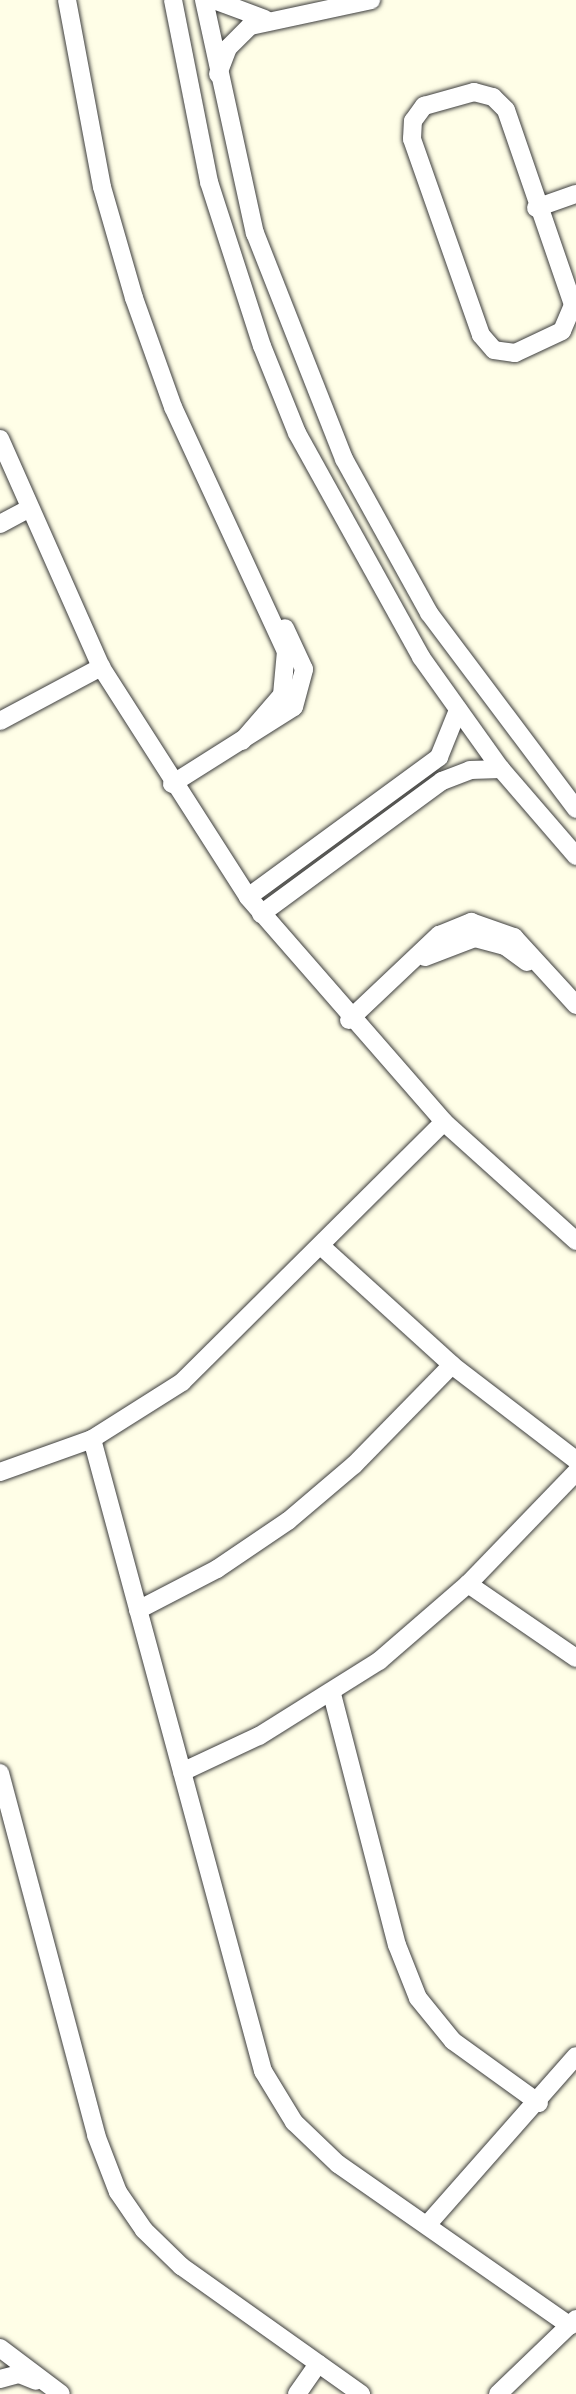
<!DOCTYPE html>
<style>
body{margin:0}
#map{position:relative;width:576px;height:2394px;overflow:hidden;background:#fffee7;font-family:"Noto Serif",serif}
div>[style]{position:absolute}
.roads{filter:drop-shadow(0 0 2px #3d3d3d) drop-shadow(0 0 2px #3d3d3d)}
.street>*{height:18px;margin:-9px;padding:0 9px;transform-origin:9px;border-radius:9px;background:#fff}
span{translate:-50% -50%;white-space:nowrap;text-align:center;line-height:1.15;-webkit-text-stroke:7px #fff;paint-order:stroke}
</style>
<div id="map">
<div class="roads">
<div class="street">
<div style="left:67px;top:0;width:190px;rotate:79.4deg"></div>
<div style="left:102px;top:187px;width:116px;rotate:73.9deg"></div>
<div style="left:134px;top:298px;width:116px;rotate:70.3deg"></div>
<div style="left:173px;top:407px;width:269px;rotate:65.2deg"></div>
<div style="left:286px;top:651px;width:44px;rotate:95.2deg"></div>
<div style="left:282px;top:695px;width:61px;rotate:131deg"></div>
<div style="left:173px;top:0;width:186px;rotate:78.8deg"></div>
<div style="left:209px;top:182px;width:172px;rotate:72.1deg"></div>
<div style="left:262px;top:346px;width:94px;rotate:68.1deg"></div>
<div style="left:297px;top:433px;width:256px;rotate:61deg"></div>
<div style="left:421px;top:657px;width:138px;rotate:54.5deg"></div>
<div style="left:501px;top:769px;width:115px;rotate:49.2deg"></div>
<div style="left:204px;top:0;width:239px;rotate:77.7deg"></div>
<div style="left:255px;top:233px;width:243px;rotate:68.5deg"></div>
<div style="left:344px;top:459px;width:176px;rotate:61.1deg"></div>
<div style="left:429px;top:613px;width:245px;rotate:53.1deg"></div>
<div style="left:214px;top:0;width:54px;rotate:20.4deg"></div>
<div style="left:218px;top:74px;width:28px;rotate:-69deg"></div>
<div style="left:228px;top:48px;width:31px;rotate:-45deg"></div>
<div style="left:250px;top:26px;width:124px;rotate:-12.1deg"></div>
<div style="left:474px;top:92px;width:20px;rotate:15deg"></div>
<div style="left:493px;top:97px;width:18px;rotate:45deg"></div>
<div style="left:506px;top:110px;width:206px;rotate:71deg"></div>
<div style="left:573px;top:305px;width:28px;rotate:113deg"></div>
<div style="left:562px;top:331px;width:52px;rotate:154.9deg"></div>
<div style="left:515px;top:353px;width:21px;rotate:-172deg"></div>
<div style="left:494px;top:350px;width:20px;rotate:-131deg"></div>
<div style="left:481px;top:335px;width:208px;rotate:-109.4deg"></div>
<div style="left:412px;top:139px;width:18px;rotate:-87deg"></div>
<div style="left:413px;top:121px;width:19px;rotate:-54deg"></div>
<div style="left:424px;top:106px;width:52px;rotate:-15.6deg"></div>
<div style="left:536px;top:208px;width:42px;rotate:-19.3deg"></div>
<div style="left:0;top:439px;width:249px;rotate:66.1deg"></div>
<div style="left:101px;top:667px;width:273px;rotate:57.4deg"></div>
<div style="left:248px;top:897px;width:298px;rotate:48.9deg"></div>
<div style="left:444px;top:1122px;width:178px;rotate:42deg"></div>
<div style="left:0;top:524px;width:30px;rotate:-28deg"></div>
<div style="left:0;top:721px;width:115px;rotate:-28.1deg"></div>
<div style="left:172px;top:784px;width:144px;rotate:-32.3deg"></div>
<div style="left:294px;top:707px;width:39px;rotate:-75deg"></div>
<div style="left:304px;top:669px;width:45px;rotate:-114.9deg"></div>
<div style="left:248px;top:897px;width:237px;rotate:-36.2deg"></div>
<div style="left:439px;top:757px;width:51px;rotate:-68deg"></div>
<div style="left:261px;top:914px;width:225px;rotate:-36.3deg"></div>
<div style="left:442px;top:781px;width:30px;rotate:-21deg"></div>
<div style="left:470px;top:770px;width:31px;rotate:-2deg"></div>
<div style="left:425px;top:957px;width:53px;rotate:-20.8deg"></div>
<div style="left:475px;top:938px;width:31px;rotate:15deg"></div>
<div style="left:505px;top:946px;width:27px;rotate:36deg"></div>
<div style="left:349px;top:1020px;width:124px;rotate:-43.4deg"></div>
<div style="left:439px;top:935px;width:35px;rotate:-22deg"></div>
<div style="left:471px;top:922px;width:46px;rotate:19.2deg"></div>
<div style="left:514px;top:937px;width:92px;rotate:47.6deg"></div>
<div style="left:322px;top:1247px;width:176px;rotate:42.2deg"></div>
<div style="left:452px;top:1365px;width:156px;rotate:37.5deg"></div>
<div style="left:92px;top:1439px;width:655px;rotate:74.86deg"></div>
<div style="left:263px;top:2071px;width:60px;rotate:58.7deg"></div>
<div style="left:294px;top:2122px;width:61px;rotate:43.7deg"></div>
<div style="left:338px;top:2164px;width:283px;rotate:34.9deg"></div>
<div style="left:0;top:1472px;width:98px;rotate:-19.7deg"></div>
<div style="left:92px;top:1439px;width:107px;rotate:-32.3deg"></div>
<div style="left:182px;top:1382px;width:369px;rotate:-44.8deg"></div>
<div style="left:468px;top:1584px;width:131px;rotate:34.4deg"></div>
<div style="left:138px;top:1610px;width:89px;rotate:-27.4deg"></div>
<div style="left:217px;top:1569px;width:86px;rotate:-34.1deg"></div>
<div style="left:288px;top:1521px;width:87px;rotate:-40.3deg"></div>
<div style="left:354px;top:1465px;width:140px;rotate:-45.6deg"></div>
<div style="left:332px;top:1694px;width:259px;rotate:75.5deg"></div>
<div style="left:397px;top:1945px;width:57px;rotate:68.4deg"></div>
<div style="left:418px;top:1998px;width:55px;rotate:50.9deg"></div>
<div style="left:453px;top:2041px;width:106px;rotate:35.8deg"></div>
<div style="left:182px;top:1772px;width:85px;rotate:-25.1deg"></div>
<div style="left:259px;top:1736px;width:142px;rotate:-32deg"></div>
<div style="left:379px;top:1661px;width:118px;rotate:-40.9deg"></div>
<div style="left:468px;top:1584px;width:156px;rotate:-46deg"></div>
<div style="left:0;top:1773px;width:375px;rotate:75.1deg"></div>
<div style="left:96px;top:2135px;width:61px;rotate:68.9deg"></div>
<div style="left:118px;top:2192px;width:46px;rotate:55.6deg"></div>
<div style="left:144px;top:2230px;width:52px;rotate:44.2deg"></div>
<div style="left:181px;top:2266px;width:221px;rotate:35.4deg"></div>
<div style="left:427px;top:2225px;width:225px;rotate:-48.6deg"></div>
<div style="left:0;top:2348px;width:76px;rotate:37deg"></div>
<div style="left:0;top:2379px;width:20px;rotate:-15deg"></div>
<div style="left:19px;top:2374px;width:18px;rotate:22deg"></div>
<div style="left:297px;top:2394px;width:37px;rotate:-55deg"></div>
<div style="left:498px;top:2394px;width:108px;rotate:-43.9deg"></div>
</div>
</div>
</div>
